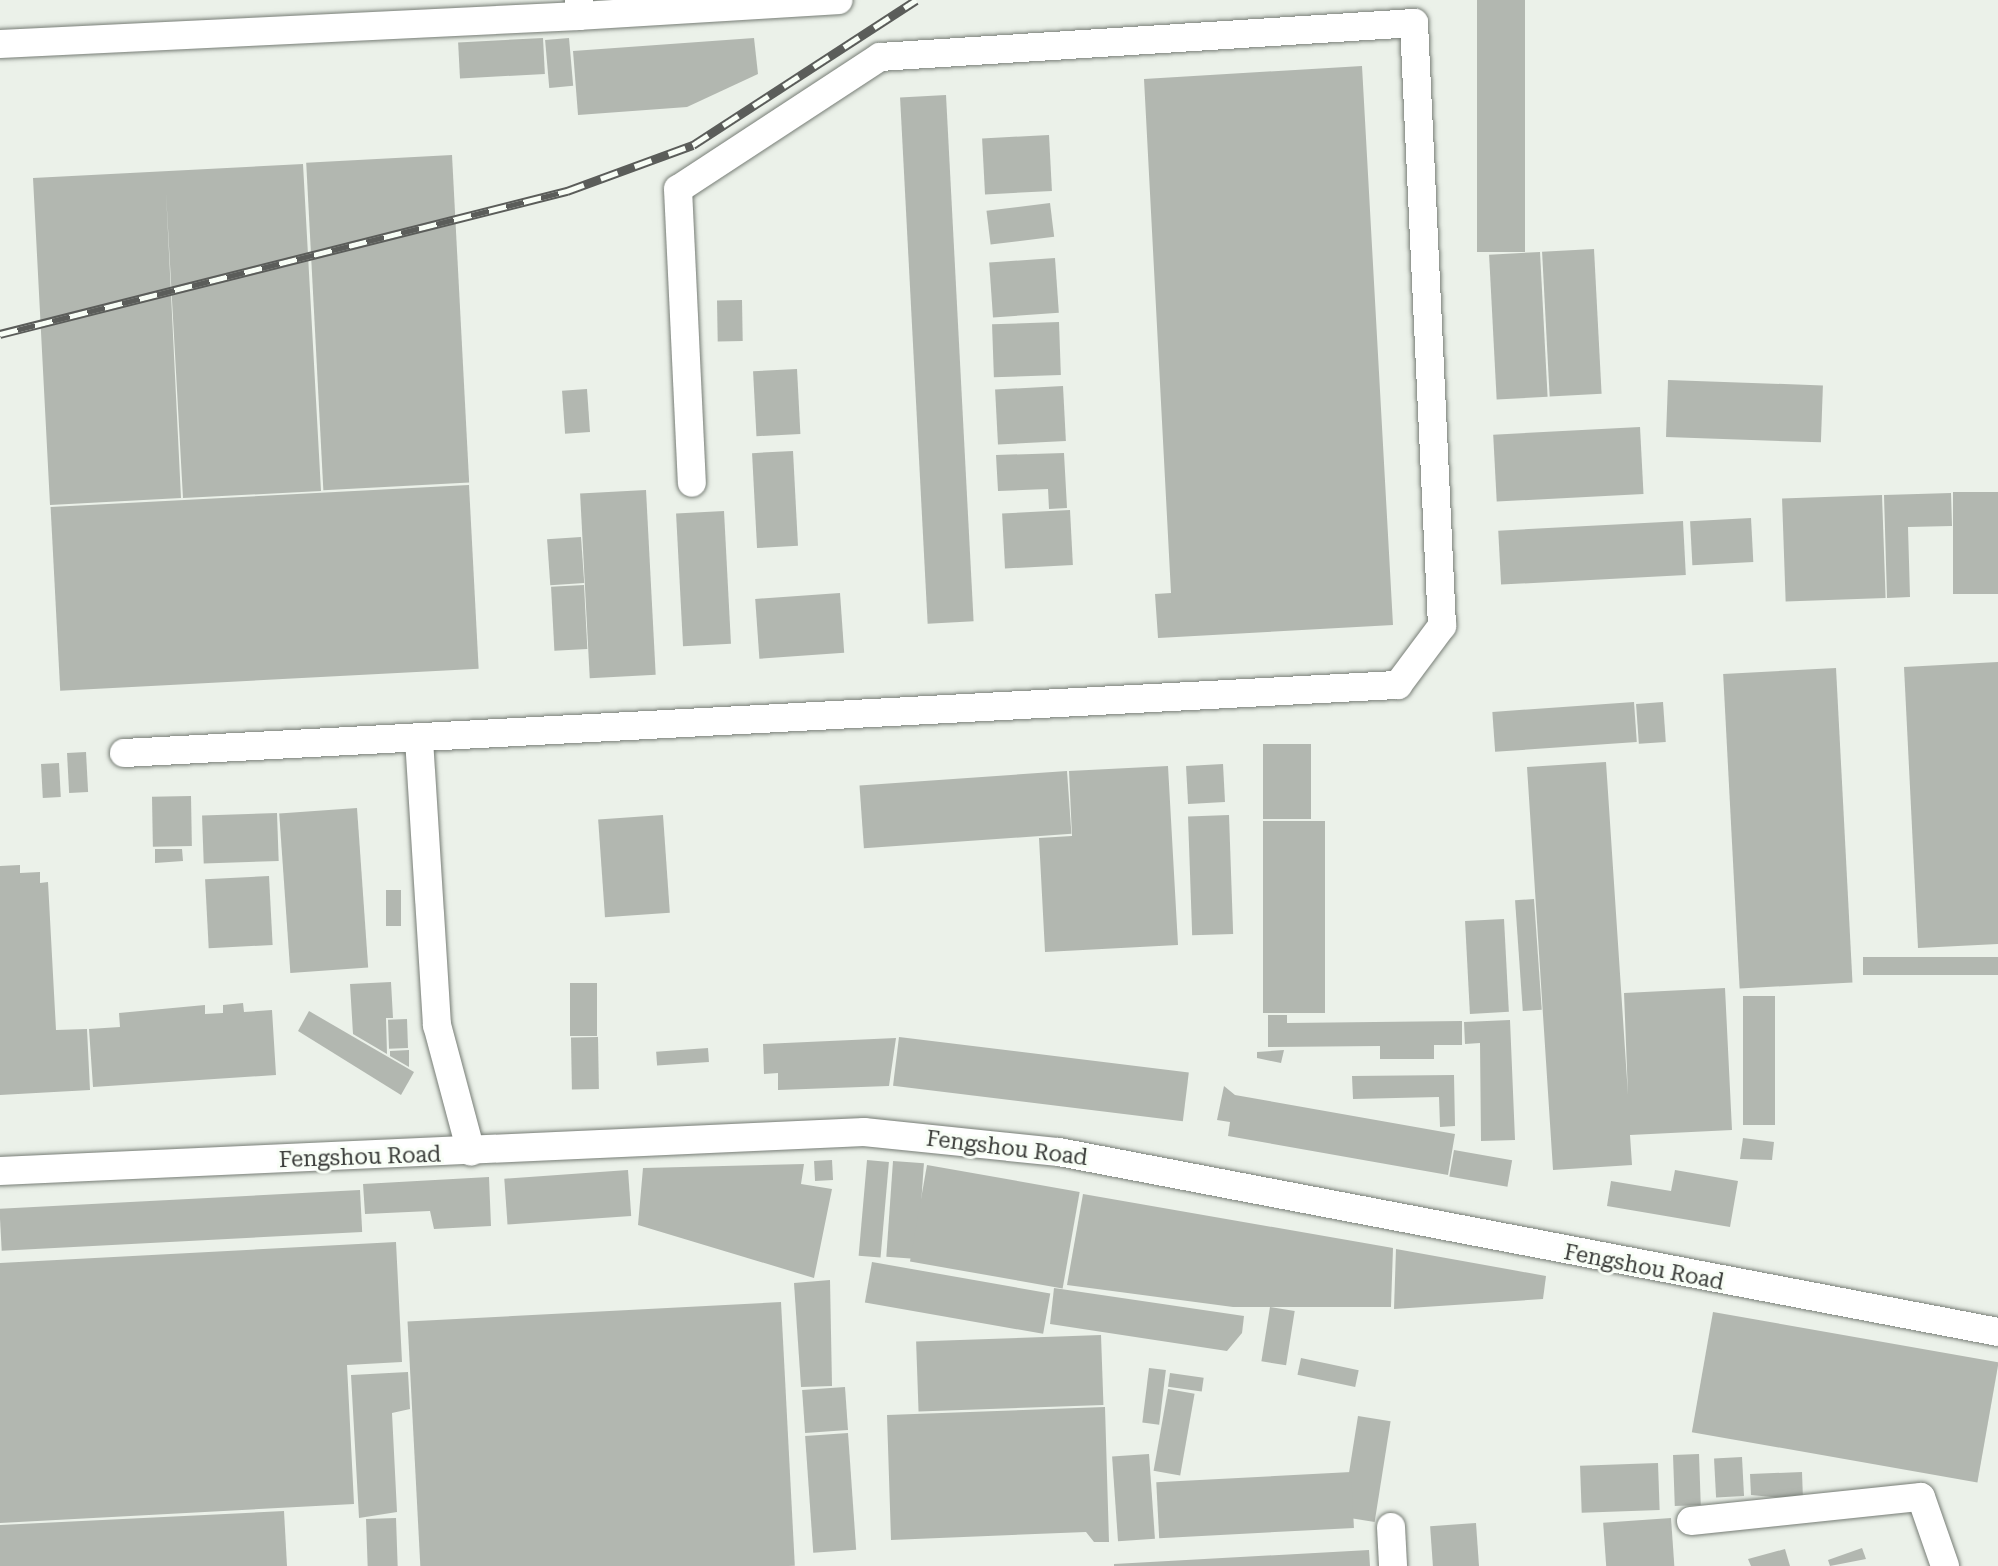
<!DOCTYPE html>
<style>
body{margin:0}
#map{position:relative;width:1998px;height:1566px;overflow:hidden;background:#ebf1e9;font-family:"Roboto Serif",serif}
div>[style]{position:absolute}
.building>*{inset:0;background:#b2b7b0;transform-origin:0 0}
.roads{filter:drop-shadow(0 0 2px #777d76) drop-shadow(0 0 2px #777d76)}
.street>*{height:28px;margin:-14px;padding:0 14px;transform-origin:14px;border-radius:14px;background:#fff}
.rail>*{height:9px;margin-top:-4.5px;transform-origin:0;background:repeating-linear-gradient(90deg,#f8fef6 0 18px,#5b5d5a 0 36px);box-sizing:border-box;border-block:2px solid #5b5d5a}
span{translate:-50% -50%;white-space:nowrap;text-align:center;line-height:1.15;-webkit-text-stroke:6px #f8fef6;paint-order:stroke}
.street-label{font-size:22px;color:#3a3c39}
</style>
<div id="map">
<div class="building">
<div style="left:1477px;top:0;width:48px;height:252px"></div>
<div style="left:543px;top:38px;width:36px;height:85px;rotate:87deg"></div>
<div style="left:569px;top:38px;width:48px;height:24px;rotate:85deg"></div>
<div style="clip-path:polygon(754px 38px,758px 74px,687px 107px,578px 115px,573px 51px)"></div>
<div style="clip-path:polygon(1362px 66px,1393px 625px,1158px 638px,1155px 594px,1171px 593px,1144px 79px)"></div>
<div style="left:946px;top:95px;width:527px;height:46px;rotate:87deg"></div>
<div style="left:1049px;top:135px;width:56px;height:67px;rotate:87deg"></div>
<div style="left:452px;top:155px;width:328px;height:146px;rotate:87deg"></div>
<div style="clip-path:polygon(303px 164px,321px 491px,183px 498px,166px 192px,181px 498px,50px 505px,33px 178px)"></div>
<div style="left:1050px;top:203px;width:34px;height:64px;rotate:83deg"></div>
<div style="left:1594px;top:249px;width:145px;height:52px;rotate:87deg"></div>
<div style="left:1540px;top:252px;width:145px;height:51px;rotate:87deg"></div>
<div style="left:1055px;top:258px;width:55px;height:66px;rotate:86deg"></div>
<div style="left:742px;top:300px;width:41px;height:25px;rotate:89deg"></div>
<div style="left:1059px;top:322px;width:53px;height:67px;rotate:88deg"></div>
<div style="left:797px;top:369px;width:65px;height:44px;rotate:87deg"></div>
<div style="left:1668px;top:380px;width:155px;height:57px;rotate:2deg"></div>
<div style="left:1063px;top:386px;width:55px;height:68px;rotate:87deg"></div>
<div style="left:587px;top:389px;width:43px;height:25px;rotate:86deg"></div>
<div style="left:1640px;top:427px;width:67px;height:147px;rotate:87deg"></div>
<div style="left:793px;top:451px;width:95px;height:41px;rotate:87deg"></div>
<div style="clip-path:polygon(1064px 453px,1067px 508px,1049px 509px,1048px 489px,998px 491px,996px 455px)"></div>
<div style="left:469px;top:485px;width:184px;height:419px;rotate:87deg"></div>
<div style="left:646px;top:490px;width:185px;height:66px;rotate:87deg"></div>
<div style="left:1998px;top:492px;width:102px;height:45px;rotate:90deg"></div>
<div style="clip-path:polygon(1951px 493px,1952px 526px,1908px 527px,1910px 597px,1887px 598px,1884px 495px)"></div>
<div style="left:1882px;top:495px;width:103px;height:100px;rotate:88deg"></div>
<div style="left:1070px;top:510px;width:55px;height:68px;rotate:87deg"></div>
<div style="left:724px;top:511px;width:133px;height:48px;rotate:87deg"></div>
<div style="left:1751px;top:518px;width:44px;height:61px;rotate:87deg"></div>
<div style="left:1683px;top:521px;width:54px;height:185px;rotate:87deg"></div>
<div style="left:581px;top:537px;width:46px;height:34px;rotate:86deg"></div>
<div style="left:584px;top:585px;width:64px;height:33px;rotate:87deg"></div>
<div style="left:840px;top:593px;width:60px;height:85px;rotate:86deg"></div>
<div style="clip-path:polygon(1998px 662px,1998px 944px,1918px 948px,1904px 667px)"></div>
<div style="left:1836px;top:668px;width:315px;height:113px;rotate:87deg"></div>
<div style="left:1634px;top:702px;width:40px;height:142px;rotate:86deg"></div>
<div style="left:1663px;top:702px;width:40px;height:27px;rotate:86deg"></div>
<div style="left:1263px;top:744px;width:48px;height:75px"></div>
<div style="left:86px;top:752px;width:40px;height:19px;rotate:87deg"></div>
<div style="clip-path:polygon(1606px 762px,1628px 1095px,1624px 993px,1725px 988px,1732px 1130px,1630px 1135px,1632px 1165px,1553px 1170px,1527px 767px)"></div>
<div style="left:59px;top:763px;width:34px;height:18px;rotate:87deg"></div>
<div style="left:1223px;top:764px;width:38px;height:37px;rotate:87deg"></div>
<div style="clip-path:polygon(1168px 766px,1178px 945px,1045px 952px,1039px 838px,1072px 836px,1069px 771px)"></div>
<div style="left:1067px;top:771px;width:63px;height:208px;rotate:86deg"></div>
<div style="left:191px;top:796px;width:50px;height:39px;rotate:89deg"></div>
<div style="left:357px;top:808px;width:160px;height:78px;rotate:86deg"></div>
<div style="left:277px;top:813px;width:48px;height:75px;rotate:88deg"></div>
<div style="left:663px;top:815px;width:98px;height:65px;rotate:86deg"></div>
<div style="left:1229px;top:815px;width:119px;height:41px;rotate:88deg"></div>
<div style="left:1263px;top:821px;width:62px;height:192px"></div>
<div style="clip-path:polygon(155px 849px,182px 849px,183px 861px,155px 863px)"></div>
<div style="clip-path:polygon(20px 865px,20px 873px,40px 872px,40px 883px,48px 882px,56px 1030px,87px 1029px,90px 1090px,0 1095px,0 866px)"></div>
<div style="left:269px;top:876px;width:69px;height:64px;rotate:87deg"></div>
<div style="left:386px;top:890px;width:15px;height:36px"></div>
<div style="left:1534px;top:899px;width:111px;height:19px;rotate:86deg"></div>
<div style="left:1504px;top:919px;width:93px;height:39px;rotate:87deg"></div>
<div style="left:1998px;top:957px;width:18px;height:135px;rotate:90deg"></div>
<div style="clip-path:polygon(391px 982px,393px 1018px,386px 1018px,387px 1054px,353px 1034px,350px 984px)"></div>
<div style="left:570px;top:983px;width:27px;height:53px"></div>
<div style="left:1743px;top:996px;width:32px;height:129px"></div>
<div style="clip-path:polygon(243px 1003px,244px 1012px,272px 1010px,276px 1075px,93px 1087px,89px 1029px,120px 1027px,119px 1013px,205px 1005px,205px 1014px,223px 1013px,223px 1005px)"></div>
<div style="clip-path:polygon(309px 1011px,414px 1072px,401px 1095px,298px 1031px)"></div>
<div style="clip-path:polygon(1268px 1015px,1287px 1015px,1287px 1023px,1462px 1021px,1462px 1045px,1434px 1045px,1434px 1059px,1380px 1059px,1380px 1046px,1268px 1047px)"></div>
<div style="left:407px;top:1019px;width:29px;height:19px;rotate:88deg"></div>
<div style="clip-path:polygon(1510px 1020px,1515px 1140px,1481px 1141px,1480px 1043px,1465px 1044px,1464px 1022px)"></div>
<div style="left:598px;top:1037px;width:52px;height:27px;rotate:89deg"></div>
<div style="left:899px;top:1037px;width:292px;height:49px;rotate:7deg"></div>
<div style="clip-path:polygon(896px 1038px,889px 1086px,778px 1090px,778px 1073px,764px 1074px,763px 1044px)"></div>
<div style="left:708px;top:1048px;width:14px;height:52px;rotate:86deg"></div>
<div style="clip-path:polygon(409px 1050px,409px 1067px,390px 1056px,390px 1051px)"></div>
<div style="clip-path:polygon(1284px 1050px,1281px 1063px,1257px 1058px,1257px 1052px)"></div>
<div style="clip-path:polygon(1454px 1075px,1455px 1126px,1440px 1127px,1439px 1097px,1353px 1099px,1352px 1076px)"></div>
<div style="clip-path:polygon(1224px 1086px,1235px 1095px,1455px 1134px,1448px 1175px,1228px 1136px,1230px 1122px,1217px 1120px)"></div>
<div style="clip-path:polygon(1743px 1138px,1774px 1142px,1772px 1160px,1740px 1159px)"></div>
<div style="left:1454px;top:1150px;width:59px;height:27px;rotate:10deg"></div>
<div style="left:832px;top:1160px;width:20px;height:18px;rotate:87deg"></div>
<div style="left:867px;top:1160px;width:22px;height:96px;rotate:5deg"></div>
<div style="left:893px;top:1161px;width:31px;height:96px;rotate:4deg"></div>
<div style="clip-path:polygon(804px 1164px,801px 1184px,832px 1189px,814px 1278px,638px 1225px,643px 1168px)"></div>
<div style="left:927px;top:1165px;width:155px;height:98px;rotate:10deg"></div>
<div style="left:628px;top:1170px;width:46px;height:124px;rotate:86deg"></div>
<div style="clip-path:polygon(1675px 1170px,1738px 1181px,1730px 1227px,1607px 1206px,1611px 1181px,1671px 1191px)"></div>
<div style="clip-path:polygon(489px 1177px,491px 1226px,434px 1229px,430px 1211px,365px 1214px,363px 1184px)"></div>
<div style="left:360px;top:1190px;width:42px;height:361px;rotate:87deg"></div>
<div style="clip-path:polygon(1083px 1194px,1393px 1248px,1391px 1307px,1233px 1307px,1067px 1285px)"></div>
<div style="clip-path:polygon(396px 1242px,402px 1362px,347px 1365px,354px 1504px,0 1523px,0 1263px)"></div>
<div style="clip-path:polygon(1396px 1249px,1546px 1276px,1543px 1299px,1394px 1309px)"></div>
<div style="left:872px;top:1262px;width:181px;height:41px;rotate:10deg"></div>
<div style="clip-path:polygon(830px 1280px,832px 1386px,801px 1387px,794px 1283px)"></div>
<div style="clip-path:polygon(1054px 1288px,1244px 1316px,1242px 1333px,1227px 1351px,1050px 1324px)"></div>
<div style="left:781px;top:1302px;width:264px;height:374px;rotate:87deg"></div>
<div style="left:1270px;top:1307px;width:25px;height:55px;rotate:9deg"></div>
<div style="left:1713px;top:1312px;width:290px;height:122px;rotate:10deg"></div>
<div style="left:1101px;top:1335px;width:70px;height:185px;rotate:88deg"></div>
<div style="left:1301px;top:1358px;width:59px;height:17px;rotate:12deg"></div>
<div style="left:1149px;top:1368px;width:17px;height:55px;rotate:7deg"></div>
<div style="clip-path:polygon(408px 1372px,410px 1409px,392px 1413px,397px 1512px,359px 1518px,351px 1375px)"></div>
<div style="left:1170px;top:1373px;width:34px;height:14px;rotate:8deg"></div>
<div style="left:845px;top:1387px;width:43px;height:43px;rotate:86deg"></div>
<div style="left:1168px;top:1389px;width:27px;height:83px;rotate:10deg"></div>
<div style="clip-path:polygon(1105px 1407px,1109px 1542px,1094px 1542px,1086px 1532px,891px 1540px,887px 1415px)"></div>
<div style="left:1358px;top:1416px;width:33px;height:102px;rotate:9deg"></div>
<div style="left:848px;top:1433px;width:117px;height:43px;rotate:86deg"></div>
<div style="left:1149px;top:1454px;width:85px;height:37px;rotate:86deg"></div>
<div style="left:1699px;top:1454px;width:51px;height:26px;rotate:88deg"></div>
<div style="left:1742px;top:1457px;width:39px;height:28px;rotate:87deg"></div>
<div style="left:1658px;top:1463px;width:47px;height:78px;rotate:88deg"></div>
<div style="left:1351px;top:1472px;width:56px;height:195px;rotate:87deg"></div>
<div style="clip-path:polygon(1802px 1472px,1803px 1500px,1751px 1495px,1750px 1474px)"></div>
<div style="clip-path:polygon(284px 1511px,287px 1566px,0 1566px,0 1525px)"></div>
<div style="left:396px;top:1518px;width:48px;height:30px;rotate:88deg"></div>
<div style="left:1671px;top:1518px;width:48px;height:68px;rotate:86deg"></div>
<div style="left:1476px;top:1523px;width:43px;height:46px;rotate:86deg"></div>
<div style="clip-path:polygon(1862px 1548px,1866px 1559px,1830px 1566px,1828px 1560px)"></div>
<div style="clip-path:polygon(1785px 1549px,1790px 1566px,1751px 1566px,1748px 1559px)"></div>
<div style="clip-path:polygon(1369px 1550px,1370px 1566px,1114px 1566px,1114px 1564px)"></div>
</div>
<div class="roads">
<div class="street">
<div style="left:579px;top:16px;width:260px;rotate:-3.5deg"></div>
<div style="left:0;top:44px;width:580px;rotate:-2.77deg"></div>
<div style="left:579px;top:16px;width:16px;rotate:-90deg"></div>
<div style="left:419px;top:739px;width:287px;rotate:86.4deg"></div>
<div style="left:437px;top:1025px;width:131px;rotate:75deg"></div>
<div style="left:124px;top:753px;width:1276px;rotate:-3.06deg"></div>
<div style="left:1398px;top:685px;width:74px;rotate:-53.3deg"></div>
<div style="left:1442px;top:626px;width:604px;rotate:-92.66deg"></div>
<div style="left:1414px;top:23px;width:535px;rotate:176.36deg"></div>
<div style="left:880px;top:57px;width:241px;rotate:146.8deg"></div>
<div style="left:678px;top:189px;width:294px;rotate:87.3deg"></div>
<div style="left:0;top:1171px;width:865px;rotate:-2.58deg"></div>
<div style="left:864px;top:1132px;width:196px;rotate:5.9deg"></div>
<div style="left:1059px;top:1152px;width:956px;rotate:10.85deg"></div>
<div style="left:1691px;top:1521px;width:231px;rotate:-6deg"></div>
<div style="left:1921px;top:1497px;width:73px;rotate:70.8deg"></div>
<div style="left:1391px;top:1527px;width:39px;rotate:87deg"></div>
</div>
</div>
<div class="rail">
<div style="left:0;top:334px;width:585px;rotate:-14.16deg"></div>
<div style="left:567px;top:191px;width:134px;rotate:-20.1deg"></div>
<div style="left:693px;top:145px;width:266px;rotate:-33deg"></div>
</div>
<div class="street-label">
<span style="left:1007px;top:1148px;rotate:7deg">Fengshou Road</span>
<span style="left:360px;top:1157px;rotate:-2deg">Fengshou Road</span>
<span style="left:1644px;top:1267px;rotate:11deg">Fengshou Road</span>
</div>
</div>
